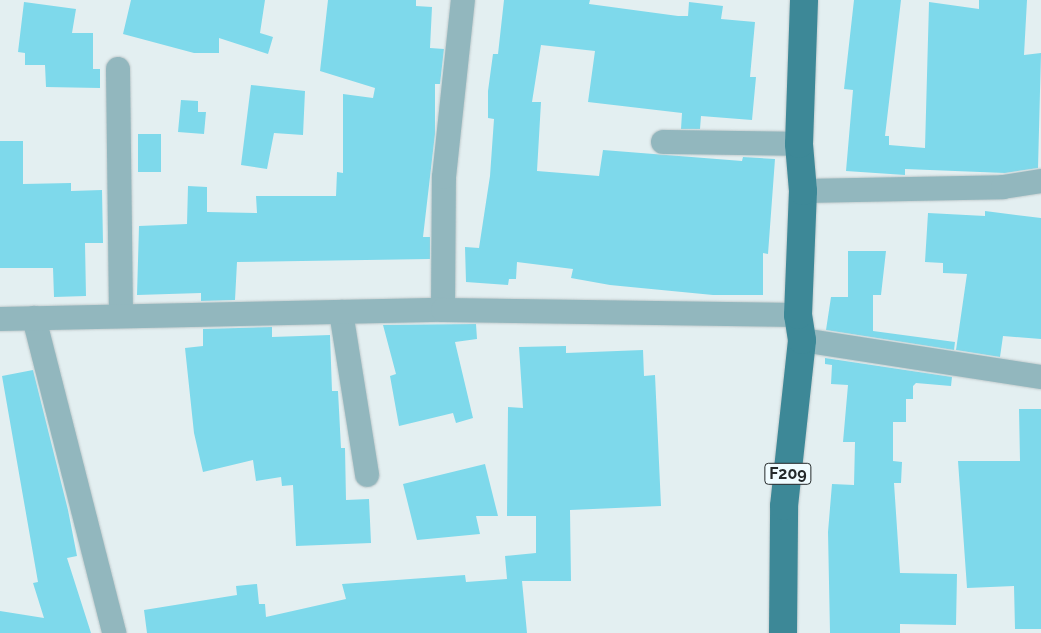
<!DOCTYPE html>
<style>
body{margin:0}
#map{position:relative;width:1041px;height:633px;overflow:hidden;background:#e3eff1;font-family:Raleway,sans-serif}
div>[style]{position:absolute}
.building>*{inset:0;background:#7ed9eb;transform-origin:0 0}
.roads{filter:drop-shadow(0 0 1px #c1cbcd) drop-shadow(0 0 1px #c1cbcd)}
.street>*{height:24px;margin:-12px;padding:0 12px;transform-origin:12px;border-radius:12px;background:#92b7be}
.primary>*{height:28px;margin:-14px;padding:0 14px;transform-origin:14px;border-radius:14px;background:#3d8897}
span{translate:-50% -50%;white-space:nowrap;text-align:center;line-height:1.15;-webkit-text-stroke:4px #f0fcff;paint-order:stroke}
.shield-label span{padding:1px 4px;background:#f0fcff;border:1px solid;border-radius:4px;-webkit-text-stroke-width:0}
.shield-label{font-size:16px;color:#24292a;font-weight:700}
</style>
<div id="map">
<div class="building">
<div style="clip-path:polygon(131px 0,265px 0,260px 33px,273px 37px,268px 54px,219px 38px,219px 53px,194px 53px,123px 34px)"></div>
<div style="clip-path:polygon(328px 0,416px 0,416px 6px,432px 7px,430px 48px,444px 49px,440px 84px,435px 84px,435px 134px,423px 237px,430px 237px,430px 259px,237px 262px,235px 300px,201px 301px,201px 293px,137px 295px,139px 226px,187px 224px,188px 186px,207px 187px,207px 212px,257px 213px,256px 196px,336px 196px,337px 172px,343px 173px,343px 94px,373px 98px,375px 88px,320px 71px)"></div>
<div style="clip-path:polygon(504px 0,590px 0,589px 4px,678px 16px,688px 16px,689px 2px,723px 6px,721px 19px,755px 22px,750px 77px,756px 77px,752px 120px,701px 116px,700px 129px,681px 129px,682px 113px,588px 102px,595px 51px,541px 45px,532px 102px,541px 102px,537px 171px,599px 176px,603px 150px,742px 161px,743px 157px,775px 159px,768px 254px,763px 253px,763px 295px,713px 295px,610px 285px,571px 278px,573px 269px,517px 262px,516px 279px,509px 279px,508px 285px,466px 282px,465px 247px,479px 248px,490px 176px,494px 119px,488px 118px,488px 91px,493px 54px,498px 54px)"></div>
<div style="clip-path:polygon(854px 0,901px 0,885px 136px,889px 136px,889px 145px,925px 148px,929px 2px,979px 9px,979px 0,1027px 0,1024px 55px,1041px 53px,1038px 168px,1005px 173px,905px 169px,905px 175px,846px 171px,853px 90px,844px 89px)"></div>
<div style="clip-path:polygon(24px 2px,76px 9px,72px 33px,93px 33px,93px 69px,100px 69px,100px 88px,46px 87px,45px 65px,25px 65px,25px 53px,18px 52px)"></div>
<div style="clip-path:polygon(251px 85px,305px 91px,303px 135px,274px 133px,267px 169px,241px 165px)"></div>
<div style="clip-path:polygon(181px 100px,198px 101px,198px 112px,206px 112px,204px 134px,178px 132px)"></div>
<div style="left:138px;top:134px;width:23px;height:38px"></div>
<div style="clip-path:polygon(0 141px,23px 141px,23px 184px,71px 183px,71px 191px,102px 190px,103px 243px,85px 243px,86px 296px,54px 297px,53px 268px,0 268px)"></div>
<div style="clip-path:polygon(985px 211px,1041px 218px,1041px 339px,1003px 336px,1000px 357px,956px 350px,967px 274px,943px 273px,943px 263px,925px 262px,928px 213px,985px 216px)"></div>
<div style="clip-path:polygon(848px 251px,886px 251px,881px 295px,873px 295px,873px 331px,955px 342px,954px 350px,826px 330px,831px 297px,848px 297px)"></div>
<div style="clip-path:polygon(476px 324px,477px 339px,455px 342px,473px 418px,456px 423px,453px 413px,399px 426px,390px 376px,396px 374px,383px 325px)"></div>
<div style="clip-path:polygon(272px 327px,272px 337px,330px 335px,332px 391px,338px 391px,341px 448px,345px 448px,346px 500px,369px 499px,371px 543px,296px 546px,293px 485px,282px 486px,281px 477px,256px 481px,253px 460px,203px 472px,194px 433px,185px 348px,203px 346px,203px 329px)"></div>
<div style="clip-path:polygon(566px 346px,566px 353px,643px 350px,644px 376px,655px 375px,661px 506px,570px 510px,571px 581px,522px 581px,527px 633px,147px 633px,144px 610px,237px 595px,236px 586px,257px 584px,259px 604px,265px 604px,266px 617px,346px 599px,342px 584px,465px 575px,466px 582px,507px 579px,505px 556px,536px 553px,536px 516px,507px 516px,508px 407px,523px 408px,519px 347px)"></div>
<div style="clip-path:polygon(825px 358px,952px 377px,951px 386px,916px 383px,913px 386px,913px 399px,906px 399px,906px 422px,893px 422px,893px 461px,902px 462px,901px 483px,894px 483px,900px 573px,957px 574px,956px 625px,900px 624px,900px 633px,830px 633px,828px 532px,832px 484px,854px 485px,855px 442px,843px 442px,848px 385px,831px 384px,832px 365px,825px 364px)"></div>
<div style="clip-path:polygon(33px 370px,68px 510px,77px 556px,67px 558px,91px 633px,0 633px,0 611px,44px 618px,33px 583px,38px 582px,2px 376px)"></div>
<div style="clip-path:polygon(1019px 409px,1041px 409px,1041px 629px,1015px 629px,1014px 586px,967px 588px,958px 461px,1020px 461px)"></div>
<div style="clip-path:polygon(485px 464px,498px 516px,476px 516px,480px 534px,417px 540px,403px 484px)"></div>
</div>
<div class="roads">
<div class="street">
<div style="left:118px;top:69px;width:247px;rotate:89.3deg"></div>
<div style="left:663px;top:142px;width:136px;rotate:0.8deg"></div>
<div style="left:803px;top:191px;width:200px;rotate:-1.1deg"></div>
<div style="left:1003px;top:187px;width:38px;rotate:-9deg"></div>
<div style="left:443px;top:310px;width:133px;rotate:-89.6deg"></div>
<div style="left:444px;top:177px;width:178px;rotate:-83.9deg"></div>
<div style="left:341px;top:312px;width:165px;rotate:80.9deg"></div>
<div style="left:34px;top:318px;width:325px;rotate:75.7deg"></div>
<div style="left:0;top:319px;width:443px;rotate:-1.2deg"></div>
<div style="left:443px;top:310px;width:355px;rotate:0.8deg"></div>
<div style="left:802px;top:340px;width:242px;rotate:8.8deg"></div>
</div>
<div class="primary">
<div style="left:783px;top:633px;width:127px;rotate:-89.5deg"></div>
<div style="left:784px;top:506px;width:167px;rotate:-83.8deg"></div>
<div style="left:802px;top:340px;width:25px;rotate:-99deg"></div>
<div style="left:798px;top:315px;width:124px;rotate:-87.7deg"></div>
<div style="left:803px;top:191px;width:47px;rotate:-94.9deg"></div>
<div style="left:799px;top:144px;width:144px;rotate:-88deg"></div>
</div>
</div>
<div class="shield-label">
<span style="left:788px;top:474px">F209</span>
</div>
</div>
